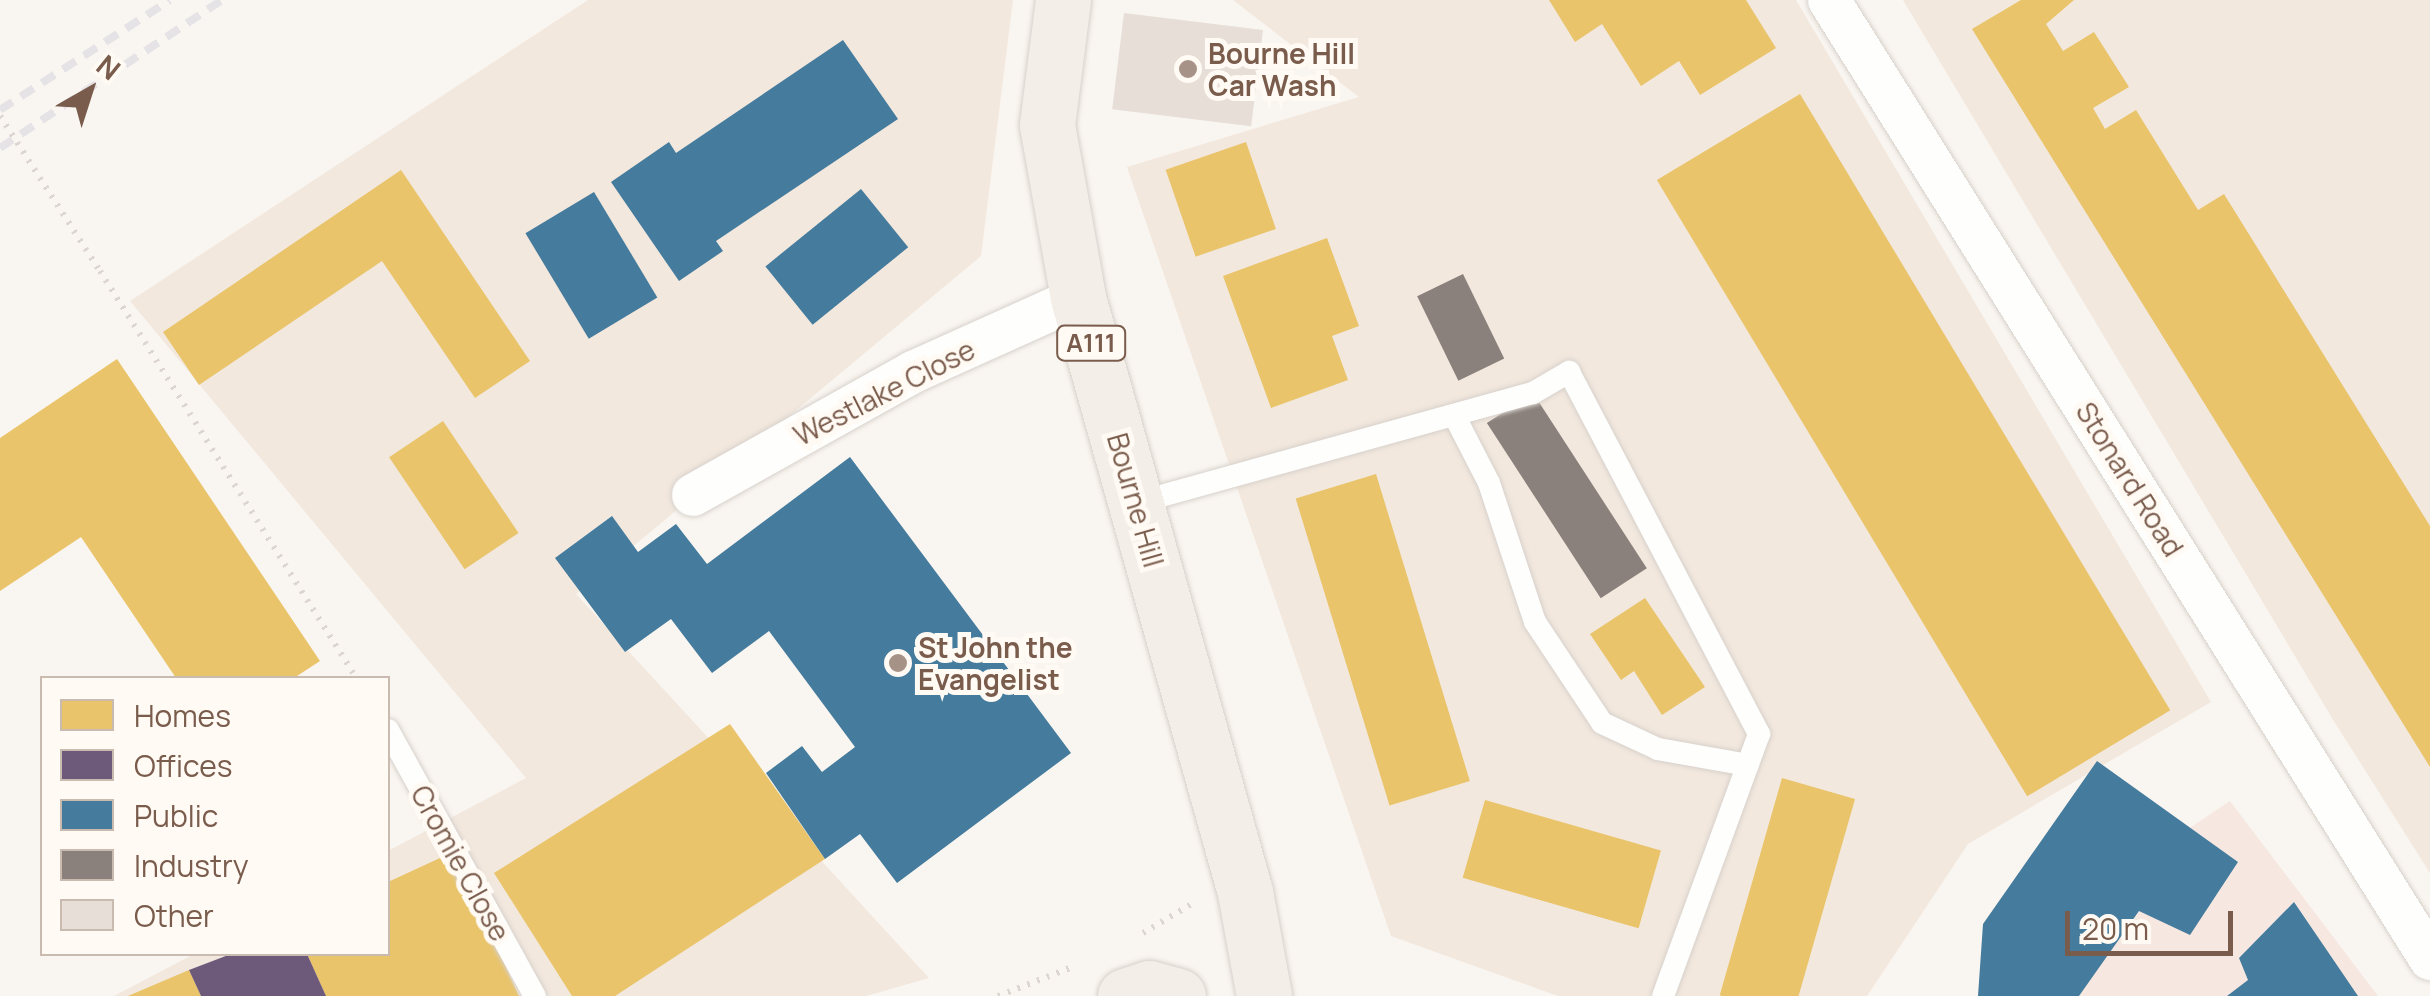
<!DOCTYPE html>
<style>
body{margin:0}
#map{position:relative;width:2430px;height:996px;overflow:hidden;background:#f9f5f0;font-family:Manrope,sans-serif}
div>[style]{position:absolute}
.residential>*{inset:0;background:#f2e8de}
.commercial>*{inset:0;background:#f6e8e1}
.homes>*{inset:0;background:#e9c46a;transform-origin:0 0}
.offices>*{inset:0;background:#6d597a}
.public>*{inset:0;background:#457b9d;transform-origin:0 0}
.industry>*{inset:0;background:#8a817c;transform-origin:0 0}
.building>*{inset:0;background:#e6ded7;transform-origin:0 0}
.path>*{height:6px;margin-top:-3px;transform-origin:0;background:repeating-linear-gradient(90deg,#dcd5d0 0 2.5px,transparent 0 10.5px)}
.roads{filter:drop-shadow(0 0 2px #d7d1cb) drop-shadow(0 0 2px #d7d1cb)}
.service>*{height:22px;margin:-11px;padding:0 11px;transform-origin:11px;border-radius:11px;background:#fefefd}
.minor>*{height:42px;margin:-21px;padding:0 21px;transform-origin:21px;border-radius:21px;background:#fefefd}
.primary>*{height:55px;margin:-27.5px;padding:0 27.5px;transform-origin:27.5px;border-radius:27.5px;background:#f3eee8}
.rail>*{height:8px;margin-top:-4px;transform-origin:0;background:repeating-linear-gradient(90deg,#e6e3e7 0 15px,transparent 0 25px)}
.path-bridge>*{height:6px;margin-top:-3px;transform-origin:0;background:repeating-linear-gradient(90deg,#dcd5d0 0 2.5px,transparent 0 10.5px)}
.dots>*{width:28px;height:28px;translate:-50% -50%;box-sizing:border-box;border:5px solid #fffaf3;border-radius:50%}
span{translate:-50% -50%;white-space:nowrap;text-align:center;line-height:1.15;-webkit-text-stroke:10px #fffaf3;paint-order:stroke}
.shield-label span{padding:2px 8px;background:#fffaf3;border:2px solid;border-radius:8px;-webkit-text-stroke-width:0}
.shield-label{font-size:25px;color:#7a5c4d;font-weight:700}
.poi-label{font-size:28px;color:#7a5c4d;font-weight:700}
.left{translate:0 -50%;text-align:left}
.street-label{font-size:28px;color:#7a5c4d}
.legend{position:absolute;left:40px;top:676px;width:350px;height:280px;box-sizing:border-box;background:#fffaf3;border:2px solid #cabbb1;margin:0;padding:12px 18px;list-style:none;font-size:30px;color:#7a5c4d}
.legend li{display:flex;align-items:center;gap:20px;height:50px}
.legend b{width:50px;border:2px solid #cabbb1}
.north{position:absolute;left:40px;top:40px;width:100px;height:100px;-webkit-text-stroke:8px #fffaf3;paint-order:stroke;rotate:39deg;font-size:28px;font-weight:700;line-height:40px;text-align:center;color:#7a5c4d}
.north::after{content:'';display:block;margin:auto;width:35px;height:45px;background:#7a5c4d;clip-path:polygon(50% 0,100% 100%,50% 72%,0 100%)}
.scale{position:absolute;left:2065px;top:911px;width:168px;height:45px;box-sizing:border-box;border:5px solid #7a5c4d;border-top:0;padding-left:12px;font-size:30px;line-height:35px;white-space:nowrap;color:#7a5c4d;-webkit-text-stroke:8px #fffaf3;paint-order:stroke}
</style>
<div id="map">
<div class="residential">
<div style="clip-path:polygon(588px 0,1013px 0,981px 256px,576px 594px,929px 978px,866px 996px,114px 996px,194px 954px,388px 954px,388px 851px,526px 778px,130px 301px)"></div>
<div style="clip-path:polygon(1233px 0,1796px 0,2211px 702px,1968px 844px,1867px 996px,1558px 996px,1391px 936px,1127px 167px,1359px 97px)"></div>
<div style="clip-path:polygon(1903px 0,2430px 0,2430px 873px,2332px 718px)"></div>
</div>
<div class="commercial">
<div style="clip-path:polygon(2230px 801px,2378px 996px,2005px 996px,2018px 943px)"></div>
</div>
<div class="homes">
<div style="clip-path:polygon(1549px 0,1746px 0,1776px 48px,1700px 95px,1679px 61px,1641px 86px,1602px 24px,1575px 42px)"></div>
<div style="clip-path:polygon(2021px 0,2074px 0,2046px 24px,2055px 38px,2063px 51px,2094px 32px,2129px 87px,2093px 108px,2105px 129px,2136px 110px,2198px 210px,2224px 194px,2430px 526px,2430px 767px,1972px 29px)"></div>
<div style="left:1800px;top:94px;width:719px;height:167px;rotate:59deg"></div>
<div style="left:1246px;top:142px;width:92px;height:85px;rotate:71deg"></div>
<div style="clip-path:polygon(401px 170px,530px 361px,475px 398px,382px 261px,199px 385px,163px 332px)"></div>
<div style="clip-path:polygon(1327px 238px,1359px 326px,1332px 336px,1348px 380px,1271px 408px,1223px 276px)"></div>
<div style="clip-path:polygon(117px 359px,320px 661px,294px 678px,176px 678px,81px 537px,0 591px,0 438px)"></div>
<div style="left:443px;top:421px;width:135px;height:65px;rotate:56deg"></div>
<div style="left:1376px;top:474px;width:321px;height:84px;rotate:73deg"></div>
<div style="clip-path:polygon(1645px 598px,1705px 687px,1662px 715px,1634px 671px,1621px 680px,1590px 634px)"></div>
<div style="clip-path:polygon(730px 724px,825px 859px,615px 996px,572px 996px,494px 873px)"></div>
<div style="left:1782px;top:778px;width:76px;height:226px;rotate:16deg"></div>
<div style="left:1485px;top:800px;width:183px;height:81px;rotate:16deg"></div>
<div style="clip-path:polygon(453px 852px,519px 996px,326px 996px,307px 954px,388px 954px,388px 882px)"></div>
<div style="clip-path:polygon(189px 970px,201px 996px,128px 996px)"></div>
</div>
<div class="offices">
<div style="clip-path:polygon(231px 954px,307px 954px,326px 996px,201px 996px,189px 970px)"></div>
</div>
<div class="public">
<div style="clip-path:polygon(843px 40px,898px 119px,716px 241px,723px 251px,679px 281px,611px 182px,669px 142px,676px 153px)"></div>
<div style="left:861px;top:189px;width:75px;height:123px;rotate:51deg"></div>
<div style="left:594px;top:192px;width:123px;height:80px;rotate:59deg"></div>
<div style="clip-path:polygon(850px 457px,1071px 753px,897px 883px,860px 834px,825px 859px,766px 773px,802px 746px,822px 772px,855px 747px,769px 631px,712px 673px,671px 619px,625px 652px,555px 558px,612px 516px,638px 552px,676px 524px,707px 564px)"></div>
<div style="clip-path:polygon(2097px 761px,2238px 862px,2190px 935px,2139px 911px,2079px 996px,1978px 996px,1983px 924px)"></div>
<div style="clip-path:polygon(2294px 902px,2358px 996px,2227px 996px,2248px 980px,2239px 958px)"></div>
</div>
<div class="industry">
<div style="left:1463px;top:274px;width:94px;height:51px;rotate:64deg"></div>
<div style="left:1533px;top:393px;width:209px;height:55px;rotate:57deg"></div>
</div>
<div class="building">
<div style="left:1124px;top:13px;width:140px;height:97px;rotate:7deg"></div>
</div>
<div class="path">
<div style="left:100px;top:271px;width:481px;rotate:57.8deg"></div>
<div style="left:1143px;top:933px;width:55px;rotate:-30.8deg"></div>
<div style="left:998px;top:996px;width:83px;rotate:-21.3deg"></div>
</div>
<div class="roads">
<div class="service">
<div style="left:1454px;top:415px;width:76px;rotate:62.8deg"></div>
<div style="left:1489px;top:483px;width:146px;rotate:71.7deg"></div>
<div style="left:1535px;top:622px;width:121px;rotate:56.4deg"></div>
<div style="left:1602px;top:723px;width:62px;rotate:24.9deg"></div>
<div style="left:1658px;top:749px;width:91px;rotate:10.1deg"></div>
<div style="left:1136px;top:503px;width:412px;rotate:-15.5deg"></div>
<div style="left:1533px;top:393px;width:42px;rotate:-30.3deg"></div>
<div style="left:1569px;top:372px;width:409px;rotate:62.3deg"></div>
<div style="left:1759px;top:734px;width:279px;rotate:110.1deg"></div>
<div style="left:388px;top:730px;width:304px;rotate:61.1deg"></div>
</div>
<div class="minor">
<div style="left:1829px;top:0;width:1132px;rotate:57.92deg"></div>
<div style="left:693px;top:495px;width:252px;rotate:-29.2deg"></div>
<div style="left:913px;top:372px;width:181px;rotate:-24.2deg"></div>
</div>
<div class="primary">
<div style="left:1063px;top:0;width:126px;rotate:97.3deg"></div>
<div style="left:1047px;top:125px;width:176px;rotate:79.8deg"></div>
<div style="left:1078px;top:298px;width:617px;rotate:74.3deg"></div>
<div style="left:1245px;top:892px;width:106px;rotate:79.6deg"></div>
<div style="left:1125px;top:996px;width:25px;rotate:-18deg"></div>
<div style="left:1149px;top:988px;width:30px;rotate:15deg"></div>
</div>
</div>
<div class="rail">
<div style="left:0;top:110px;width:202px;rotate:-32.9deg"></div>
<div style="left:0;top:148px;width:267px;rotate:-33.7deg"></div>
</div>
<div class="path-bridge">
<div style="left:0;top:116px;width:184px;rotate:57.2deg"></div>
</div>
<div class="dots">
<div style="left:1188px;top:69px;background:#a69286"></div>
<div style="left:898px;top:663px;background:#a69286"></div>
</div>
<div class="shield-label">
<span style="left:1091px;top:343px">A111</span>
</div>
<div class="poi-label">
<span class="left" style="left:1208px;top:69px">Bourne Hill<br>Car Wash</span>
<span class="left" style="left:918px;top:663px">St John the<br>Evangelist</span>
</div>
<div class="street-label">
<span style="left:884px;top:392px;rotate:-27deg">Westlake Close</span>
<span style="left:2130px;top:479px;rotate:58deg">Stonard Road</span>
<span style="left:1136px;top:500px;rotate:74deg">Bourne Hill</span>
<span style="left:461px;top:863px;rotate:61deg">Cromie Close</span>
</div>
<ul class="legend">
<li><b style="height:28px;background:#e9c46a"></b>Homes</li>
<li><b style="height:28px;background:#6d597a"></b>Offices</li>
<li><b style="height:28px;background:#457b9d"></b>Public</li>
<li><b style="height:28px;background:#8a817c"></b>Industry</li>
<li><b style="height:28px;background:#e6ded7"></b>Other</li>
</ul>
<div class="north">N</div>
<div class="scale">20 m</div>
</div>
